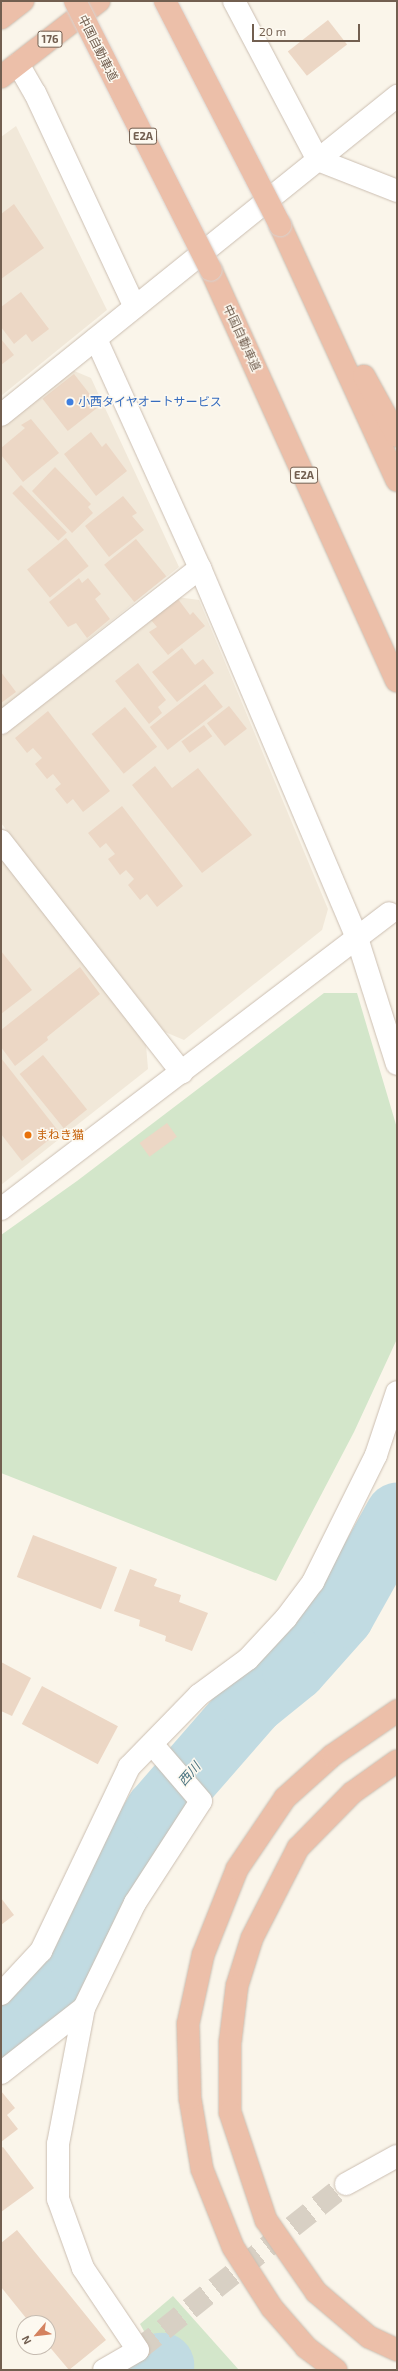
<!DOCTYPE html>
<meta charset="utf-8">
<style>
body{margin:0}
#map{position:relative;width:398px;height:2371px;overflow:hidden;background:#faf5ea;font-family:"Exo 2","Noto Sans JP",sans-serif}
div>[style]{position:absolute}
.residential>*{inset:0;background:#f1e8d9}
.green>*{inset:0;background:#d3e6ca}
.river>*{height:65px;margin:-32.5px;padding:0 32.5px;transform-origin:32.5px;border-radius:32.5px;background:#c1dbe2}
.building>*{inset:0;background:#ecd7c5;transform-origin:0 0}
.minor-tunnel>*{height:22px;margin-top:-11px;transform-origin:0;background:repeating-linear-gradient(90deg,#d8d0c4 0 22px,transparent 0 33px)}
.roads{filter:drop-shadow(0 0 1px #cbbeb1) drop-shadow(0 0 1px #cbbeb1)}
.minor>*{height:22px;margin:-11px;padding:0 11px;transform-origin:11px;border-radius:11px;background:#fff}
.highway>*{height:22px;margin:-11px;padding:0 11px;transform-origin:11px;border-radius:11px;background:#ecbfa9}
.bridges{filter:drop-shadow(0 0 1px #d8d2ce) drop-shadow(0 0 1px #d8d2ce)}
.highway-bridge>*{height:22px;margin:-11px;padding:0 11px;transform-origin:11px;border-radius:11px;background:#ecbfa9}
.dots>*{width:11px;height:11px;translate:-50% -50%;box-sizing:border-box;border:2px solid #fdf9f0;border-radius:50%}
span{translate:-50% -50%;white-space:nowrap;text-align:center;line-height:1.15;-webkit-text-stroke:3px #fdf9f0;paint-order:stroke}
.shield-label span{padding:1px 3px;background:#fdf9f0;border:1px solid;border-radius:3px;-webkit-text-stroke-width:0}
.shield-label{font-size:11px;color:#725f50;font-weight:700}
.street-label{font-size:12px;color:#725f50}
.shop-label{font-size:12px;color:#366cbe}
.left{translate:0 -50%;text-align:left}
.food-label{font-size:12px;color:#c56008}
.water-label{font-size:13px;color:#4c7582;font-style:italic}
.frame{position:absolute;inset:0;border:2px solid #725f50;pointer-events:none}
.north{position:absolute;left:16px;top:2315px;width:40px;height:40px;box-sizing:border-box;background:#fdf9f0;border:1px solid #c5bbb0;border-radius:50%;rotate:242deg;font-size:11px;font-weight:700;line-height:16px;text-align:center;color:#725f50}
.north::after{content:'';display:block;margin:auto;width:14px;height:18px;background:#d4825f;clip-path:polygon(50% 0,100% 100%,50% 72%,0 100%)}
.scale{position:absolute;left:252px;top:24px;width:108px;height:18px;box-sizing:border-box;border:2px solid #725f50;border-top:0;padding-left:5px;font-size:12px;line-height:14px;white-space:nowrap;color:#725f50;-webkit-text-stroke:3px #fdf9f0;paint-order:stroke}
</style>
<div id="map">
<div class="residential">
<div style="clip-path:polygon(16px 126px,107px 310px,1px 396px,1px 137px)"></div>
<div style="clip-path:polygon(72px 370px,91px 378px,179px 567px,1px 709px,1px 428px)"></div>
<div style="clip-path:polygon(177px 597px,199px 600px,328px 909px,322px 930px,184px 1040px,165px 1032px,1px 823px,1px 737px)"></div>
<div style="clip-path:polygon(1px 857px,146px 1045px,148px 1069px,1px 1185px)"></div>
</div>
<div class="green">
<div style="clip-path:polygon(324px 993px,357px 993px,397px 1128px,397px 1339px,354px 1432px,276px 1581px,1px 1473px,1px 1235px,77px 1181px)"></div>
<div style="clip-path:polygon(173px 2296px,239px 2370px,166px 2370px,140px 2324px)"></div>
</div>
<div class="river">
<div style="left:1px;top:2045px;width:65px;rotate:-40deg"></div>
<div style="left:51px;top:2003px;width:53px;rotate:-55.7deg"></div>
<div style="left:81px;top:1959px;width:84px;rotate:-66.8deg"></div>
<div style="left:114px;top:1882px;width:83px;rotate:-58.8deg"></div>
<div style="left:157px;top:1811px;width:145px;rotate:-48.9deg"></div>
<div style="left:252px;top:1702px;width:54px;rotate:-39deg"></div>
<div style="left:294px;top:1668px;width:71px;rotate:-48.4deg"></div>
<div style="left:341px;top:1615px;width:115px;rotate:-60.8deg"></div>
<div style="left:154px;top:2370px;width:9px;rotate:-36deg"></div>
</div>
<div class="building">
<div style="left:328px;top:20px;width:31px;height:51px;rotate:52deg"></div>
<div style="clip-path:polygon(14px 204px,44px 248px,1px 279px,1px 214px)"></div>
<div style="clip-path:polygon(21px 292px,49px 329px,32px 342px,26px 334px,14px 344px,1px 327px,1px 307px)"></div>
<div style="clip-path:polygon(1px 339px,14px 355px,1px 365px)"></div>
<div style="left:74px;top:374px;width:41px;height:40px;rotate:52deg"></div>
<div style="clip-path:polygon(31px 419px,59px 453px,23px 482px,1px 455px,1px 448px,25px 428px,21px 425px)"></div>
<div style="clip-path:polygon(91px 432px,102px 447px,106px 443px,127px 471px,96px 496px,64px 454px)"></div>
<div style="clip-path:polygon(55px 467px,91px 504px,88px 507px,93px 513px,72px 533px,32px 491px)"></div>
<div style="left:21px;top:485px;width:66px;height:12px;rotate:46deg"></div>
<div style="clip-path:polygon(123px 496px,137px 513px,132px 516px,144px 530px,109px 557px,85px 526px)"></div>
<div style="left:66px;top:538px;width:36px;height:50px;rotate:51deg"></div>
<div style="left:136px;top:539px;width:48px;height:41px;rotate:51deg"></div>
<div style="clip-path:polygon(79px 578px,82px 583px,88px 578px,101px 594px,95px 599px,110px 619px,87px 638px,76px 623px,68px 627px,49px 602px)"></div>
<div style="clip-path:polygon(178px 599px,190px 615px,193px 612px,205px 626px,168px 655px,149px 632px,157px 627px,151px 620px)"></div>
<div style="clip-path:polygon(182px 648px,195px 665px,203px 659px,214px 673px,177px 702px,152px 672px)"></div>
<div style="clip-path:polygon(138px 663px,166px 700px,158px 707px,162px 713px,149px 724px,115px 681px)"></div>
<div style="clip-path:polygon(1px 672px,16px 692px,1px 703px)"></div>
<div style="left:205px;top:684px;width:29px;height:70px;rotate:52deg"></div>
<div style="left:229px;top:706px;width:29px;height:28px;rotate:52deg"></div>
<div style="left:125px;top:707px;width:51px;height:43px;rotate:51deg"></div>
<div style="clip-path:polygon(48px 711px,110px 791px,83px 812px,73px 799px,67px 804px,55px 789px,61px 784px,53px 774px,47px 779px,35px 764px,42px 758px,33px 748px,27px 753px,15px 738px)"></div>
<div style="left:204px;top:725px;width:14px;height:28px;rotate:54deg"></div>
<div style="clip-path:polygon(155px 766px,172px 788px,198px 768px,252px 835px,202px 873px,132px 785px)"></div>
<div style="clip-path:polygon(122px 806px,183px 886px,157px 907px,147px 894px,140px 900px,128px 885px,134px 879px,126px 870px,120px 875px,108px 859px,115px 854px,106px 843px,100px 848px,88px 833px)"></div>
<div style="clip-path:polygon(1px 951px,32px 990px,1px 1014px)"></div>
<div style="clip-path:polygon(80px 967px,100px 994px,47px 1037px,48px 1040px,15px 1066px,1px 1047px,1px 1030px)"></div>
<div style="left:43px;top:1055px;width:70px;height:30px;rotate:51deg"></div>
<div style="clip-path:polygon(1px 1058px,59px 1132px,22px 1161px,1px 1134px)"></div>
<div style="left:167px;top:1123px;width:17px;height:34px;rotate:54deg"></div>
<div style="left:33px;top:1535px;width:90px;height:45px;rotate:21deg"></div>
<div style="clip-path:polygon(130px 1569px,157px 1579px,154px 1586px,181px 1595px,179px 1602px,208px 1613px,192px 1651px,165px 1641px,166px 1636px,139px 1626px,140px 1620px,114px 1611px)"></div>
<div style="clip-path:polygon(1px 1662px,31px 1678px,12px 1716px,1px 1711px)"></div>
<div style="left:42px;top:1686px;width:86px;height:43px;rotate:28deg"></div>
<div style="clip-path:polygon(1px 1898px,14px 1915px,1px 1925px)"></div>
<div style="clip-path:polygon(1px 2091px,15px 2108px,7px 2115px,18px 2129px,1px 2142px)"></div>
<div style="clip-path:polygon(3px 2147px,34px 2188px,1px 2212px,1px 2148px)"></div>
<div style="clip-path:polygon(17px 2230px,106px 2340px,69px 2370px,48px 2345px,48px 2323px,30px 2323px,1px 2287px,1px 2243px)"></div>
</div>
<div class="minor-tunnel">
<div style="left:138px;top:2350px;width:266px;rotate:-38.6deg"></div>
</div>
<div class="roads">
<div class="minor">
<div style="left:234px;top:1px;width:180px;rotate:62.2deg"></div>
<div style="left:318px;top:160px;width:85px;rotate:21.4deg"></div>
<div style="left:18px;top:64px;width:34px;rotate:60deg"></div>
<div style="left:35px;top:93px;width:236px;rotate:65deg"></div>
<div style="left:96px;top:339px;width:252px;rotate:65.6deg"></div>
<div style="left:200px;top:568px;width:402px;rotate:67deg"></div>
<div style="left:357px;top:938px;width:132px;rotate:72.4deg"></div>
<div style="left:1px;top:415px;width:509px;rotate:-38.85deg"></div>
<div style="left:1px;top:723px;width:252px;rotate:-37.9deg"></div>
<div style="left:1px;top:841px;width:294px;rotate:52deg"></div>
<div style="left:1px;top:1209px;width:488px;rotate:-37.3deg"></div>
<div style="left:1px;top:1994px;width:59px;rotate:-47.1deg"></div>
<div style="left:41px;top:1951px;width:204px;rotate:-64.4deg"></div>
<div style="left:129px;top:1767px;width:100px;rotate:-45.8deg"></div>
<div style="left:199px;top:1695px;width:61px;rotate:-36.3deg"></div>
<div style="left:248px;top:1659px;width:56px;rotate:-47.2deg"></div>
<div style="left:286px;top:1618px;width:45px;rotate:-53.1deg"></div>
<div style="left:313px;top:1582px;width:142px;rotate:-63.6deg"></div>
<div style="left:376px;top:1455px;width:66px;rotate:-71.6deg"></div>
<div style="left:1px;top:2073px;width:105px;rotate:-38.1deg"></div>
<div style="left:346px;top:2184px;width:58px;rotate:-28.8deg"></div>
<div style="left:104px;top:2370px;width:39px;rotate:-30deg"></div>
<div style="left:138px;top:2350px;width:99px;rotate:-123.9deg"></div>
<div style="left:83px;top:2268px;width:73px;rotate:-109.9deg"></div>
<div style="left:58px;top:2199px;width:55px;rotate:-90deg"></div>
<div style="left:58px;top:2144px;width:138px;rotate:-79.2deg"></div>
<div style="left:84px;top:2008px;width:117px;rotate:-64.1deg"></div>
<div style="left:135px;top:1903px;width:121px;rotate:-57.1deg"></div>
<div style="left:201px;top:1801px;width:75px;rotate:-130.7deg"></div>
</div>
<div class="highway">
<div style="left:1px;top:18px;width:28px;rotate:-38deg"></div>
<div style="left:1px;top:77px;width:124px;rotate:-37.8deg"></div>
<div style="left:280px;top:225px;width:281px;rotate:65.4deg"></div>
<div style="left:211px;top:270px;width:451px;rotate:65.7deg"></div>
<div style="left:364px;top:376px;width:68px;rotate:61.2deg"></div>
<div style="left:397px;top:1761px;width:55px;rotate:144.6deg"></div>
<div style="left:352px;top:1793px;width:77px;rotate:134.5deg"></div>
<div style="left:298px;top:1848px;width:101px;rotate:117.1deg"></div>
<div style="left:252px;top:1938px;width:50px;rotate:107.4deg"></div>
<div style="left:237px;top:1986px;width:57px;rotate:97deg"></div>
<div style="left:230px;top:2043px;width:69px;rotate:90deg"></div>
<div style="left:230px;top:2112px;width:114px;rotate:71.6deg"></div>
<div style="left:266px;top:2220px;width:88px;rotate:55.2deg"></div>
<div style="left:316px;top:2292px;width:70px;rotate:40.3deg"></div>
<div style="left:369px;top:2337px;width:31px;rotate:25deg"></div>
<div style="left:336px;top:2370px;width:38px;rotate:-143deg"></div>
<div style="left:306px;top:2347px;width:52px;rotate:-131.1deg"></div>
<div style="left:272px;top:2308px;width:72px;rotate:-122.6deg"></div>
<div style="left:233px;top:2247px;width:84px;rotate:-111.7deg"></div>
<div style="left:202px;top:2169px;width:72px;rotate:-99.6deg"></div>
<div style="left:190px;top:2098px;width:74px;rotate:-91.5deg"></div>
<div style="left:188px;top:2024px;width:71px;rotate:-77.7deg"></div>
<div style="left:203px;top:1955px;width:92px;rotate:-68.4deg"></div>
<div style="left:237px;top:1869px;width:86px;rotate:-55.9deg"></div>
<div style="left:285px;top:1798px;width:64px;rotate:-41.9deg"></div>
<div style="left:333px;top:1755px;width:78px;rotate:-34.5deg"></div>
</div>
</div>
<div class="bridges">
<div class="highway-bridge">
<div style="left:75px;top:1px;width:301px;rotate:63.2deg"></div>
<div style="left:165px;top:1px;width:252px;rotate:62.8deg"></div>
</div>
</div>
<div class="dots">
<div style="left:70px;top:402px;background:#3f7fe0"></div>
<div style="left:28px;top:1135px;background:#e8710a"></div>
</div>
<div class="shield-label">
<span style="left:50px;top:39px">176</span>
<span style="left:143px;top:136px">E2A</span>
<span style="left:304px;top:475px">E2A</span>
</div>
<div class="street-label">
<span style="left:98px;top:48px;rotate:63deg">中国自動車道</span>
<span style="left:242px;top:338px;rotate:65deg">中国自動車道</span>
</div>
<div class="shop-label">
<span class="left" style="left:78px;top:402px">小西タイヤオートサービス</span>
</div>
<div class="food-label">
<span class="left" style="left:36px;top:1135px">まねき猫</span>
</div>
<div class="water-label">
<span style="left:189px;top:1774px;rotate:-49deg">西川</span>
</div>
<div class="frame"></div>
<div class="north">N</div>
<div class="scale">20 m</div>
</div>
